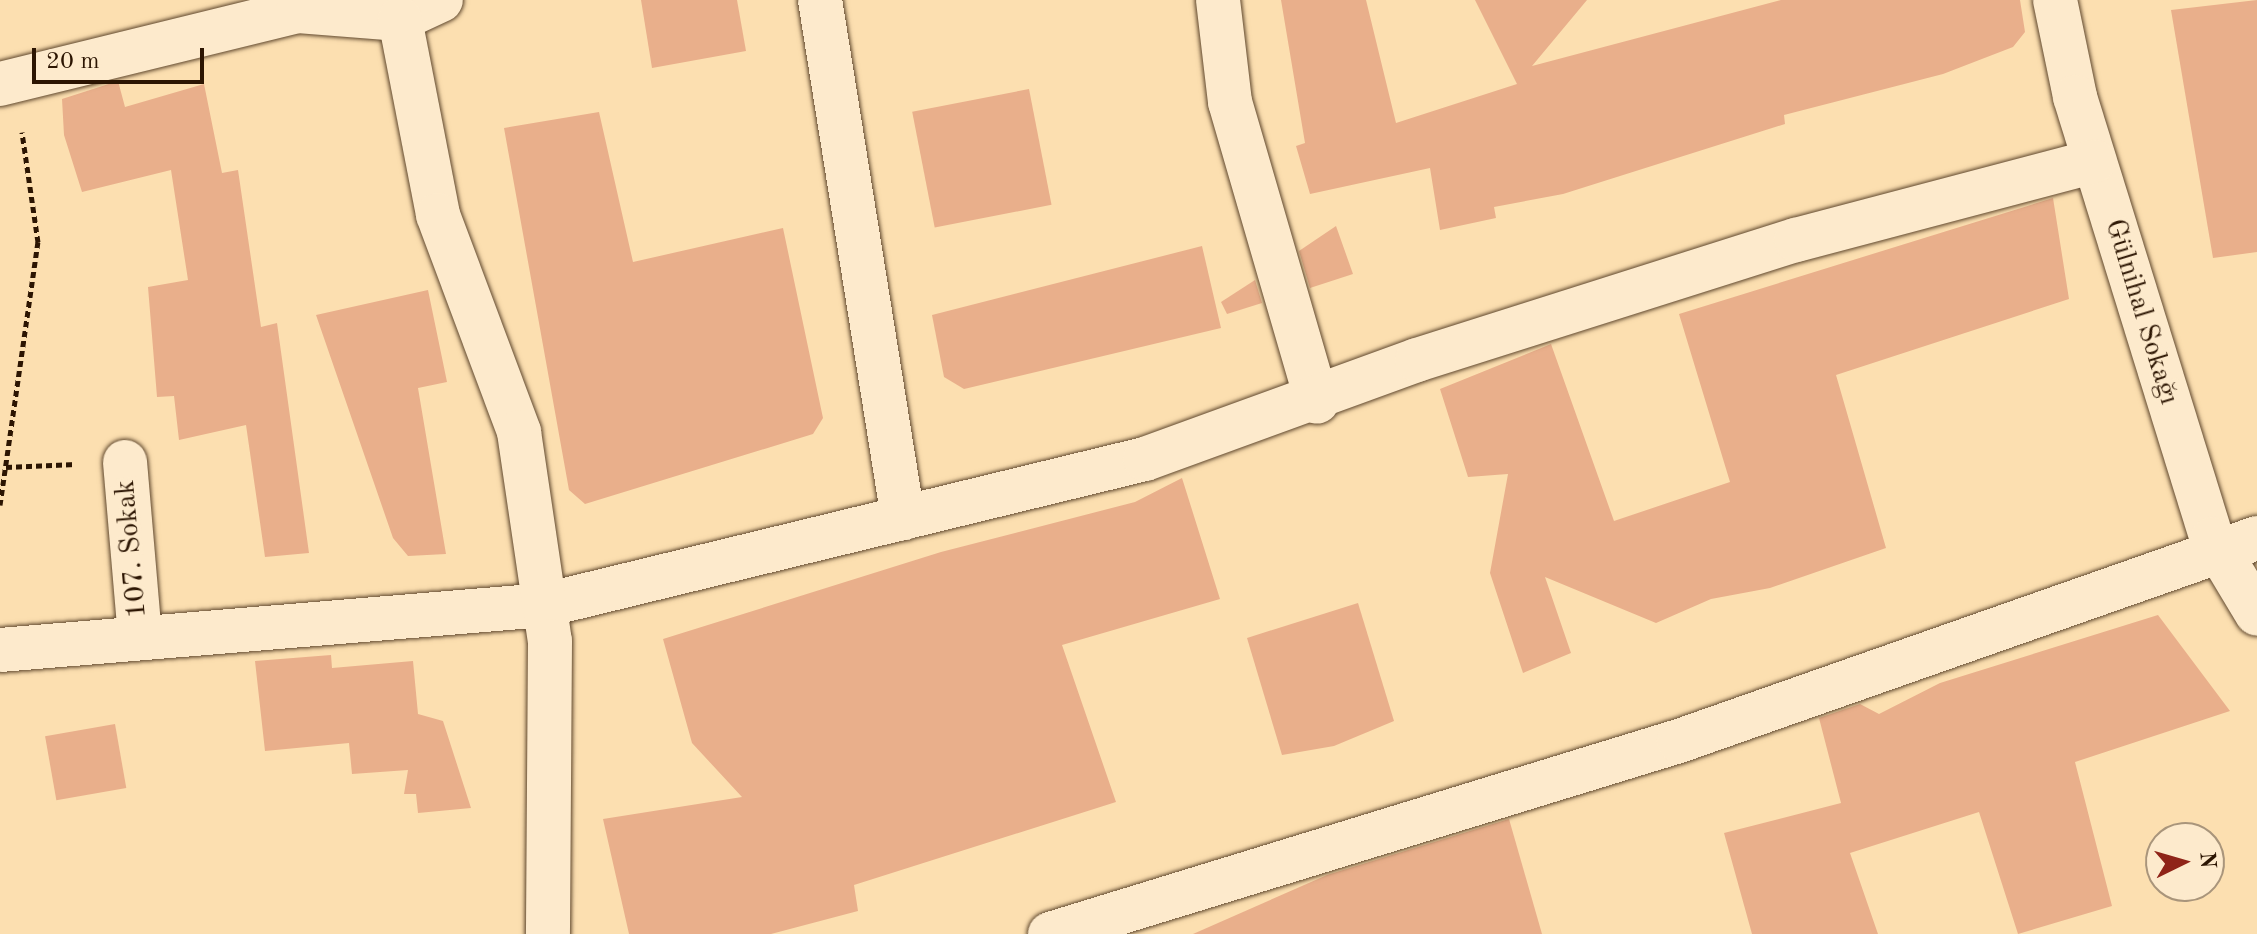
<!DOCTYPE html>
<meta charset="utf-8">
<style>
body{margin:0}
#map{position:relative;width:2257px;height:934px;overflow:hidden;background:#fcdfb0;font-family:"Old Standard TT",serif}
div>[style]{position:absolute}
.building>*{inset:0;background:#e9af8b;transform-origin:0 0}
.path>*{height:5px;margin-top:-2.5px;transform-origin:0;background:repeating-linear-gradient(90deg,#2c1502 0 6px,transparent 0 10px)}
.roads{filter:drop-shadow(0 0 2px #60482e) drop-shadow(0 0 2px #60482e)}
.minor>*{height:44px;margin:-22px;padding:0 22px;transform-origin:22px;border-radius:22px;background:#fdeacc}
.tertiary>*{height:44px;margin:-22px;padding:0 22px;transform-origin:22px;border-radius:22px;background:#fdeacc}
span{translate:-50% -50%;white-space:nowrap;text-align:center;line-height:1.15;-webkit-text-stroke:7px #fdeacc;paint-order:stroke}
.street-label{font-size:28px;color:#2c1502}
.north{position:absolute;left:2145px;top:822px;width:80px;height:80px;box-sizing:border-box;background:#fdeacc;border:2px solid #a9957b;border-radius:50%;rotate:85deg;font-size:22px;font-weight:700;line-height:32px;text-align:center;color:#2c1502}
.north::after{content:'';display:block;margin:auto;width:28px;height:36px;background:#8f2418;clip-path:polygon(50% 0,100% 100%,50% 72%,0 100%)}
.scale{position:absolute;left:32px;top:48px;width:172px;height:36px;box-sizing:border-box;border:4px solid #2c1502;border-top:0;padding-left:10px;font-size:24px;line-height:28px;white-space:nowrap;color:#2c1502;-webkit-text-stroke:6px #fdeacc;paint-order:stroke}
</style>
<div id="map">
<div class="building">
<div style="clip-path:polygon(641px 0,737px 0,746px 51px,652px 68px)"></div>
<div style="clip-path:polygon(1281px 0,1366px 0,1396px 123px,1517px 84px,1475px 0,1587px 0,1532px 66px,1781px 0,2020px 0,2025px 32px,2013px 47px,1943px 74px,1784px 115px,1785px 124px,1563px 194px,1494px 207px,1496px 218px,1440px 230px,1430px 168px,1310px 194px,1296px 146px,1305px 143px)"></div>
<div style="clip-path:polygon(2257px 0,2257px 252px,2213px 258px,2171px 10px)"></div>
<div style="clip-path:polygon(118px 81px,125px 107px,204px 84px,222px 173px,238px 170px,261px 327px,277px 323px,309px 553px,265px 557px,246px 425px,179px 440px,174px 396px,157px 397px,148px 287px,188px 280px,171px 170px,82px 192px,64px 135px,62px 99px)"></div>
<div style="left:1029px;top:89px;width:118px;height:119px;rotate:79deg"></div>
<div style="clip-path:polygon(599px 112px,633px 262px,783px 228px,823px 418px,813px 434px,585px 504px,569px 490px,504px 128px)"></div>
<div style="clip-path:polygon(2053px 198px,2069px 299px,1836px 375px,1886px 548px,1770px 588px,1711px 599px,1656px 623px,1545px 577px,1571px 653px,1523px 673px,1490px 573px,1508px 474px,1468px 477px,1440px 389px,1551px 344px,1614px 521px,1730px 482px,1679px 314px)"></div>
<div style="clip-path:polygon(1336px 226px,1353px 274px,1310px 288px,1299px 251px)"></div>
<div style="clip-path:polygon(1202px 246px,1221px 328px,964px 389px,944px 377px,932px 315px)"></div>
<div style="clip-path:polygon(1255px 280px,1262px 303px,1227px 314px,1221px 302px)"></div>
<div style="clip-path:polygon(428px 290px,447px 382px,418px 388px,446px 554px,408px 556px,393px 538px,316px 315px)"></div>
<div style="clip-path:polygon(1182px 478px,1220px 599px,1062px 645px,1116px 802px,854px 885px,858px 911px,771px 934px,629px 934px,603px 819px,742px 797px,692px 743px,663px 639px,941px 552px,1135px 502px)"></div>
<div style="clip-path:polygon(1358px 603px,1394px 721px,1334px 746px,1282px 755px,1247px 638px)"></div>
<div style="clip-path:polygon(2158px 615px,2230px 711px,2075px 762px,2112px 906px,2018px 934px,1979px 812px,1850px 853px,1878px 934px,1752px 934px,1724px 833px,1841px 803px,1819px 718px,1860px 704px,1879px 714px,1940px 683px)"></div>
<div style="clip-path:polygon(331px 655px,332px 668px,413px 661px,418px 714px,443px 721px,471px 808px,418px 813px,416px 794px,404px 794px,408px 770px,352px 774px,349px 743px,265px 751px,255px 661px)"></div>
<div style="left:115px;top:724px;width:65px;height:71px;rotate:80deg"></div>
<div style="clip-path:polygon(1509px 819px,1542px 934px,1193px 934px,1327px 875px)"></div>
</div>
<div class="path">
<div style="left:6px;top:467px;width:70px;rotate:-2.5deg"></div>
<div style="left:0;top:505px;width:266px;rotate:-81.8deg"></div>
<div style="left:38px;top:242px;width:111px;rotate:-98.3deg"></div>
</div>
<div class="roads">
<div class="minor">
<div style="left:820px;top:0;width:525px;rotate:80.9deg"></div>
<div style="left:1218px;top:0;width:103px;rotate:83.3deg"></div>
<div style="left:1230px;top:102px;width:312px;rotate:73.8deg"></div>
<div style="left:2055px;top:0;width:99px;rotate:78.3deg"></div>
<div style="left:2075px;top:97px;width:463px;rotate:72.8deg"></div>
<div style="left:2212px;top:539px;width:87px;rotate:59deg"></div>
<div style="left:0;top:84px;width:307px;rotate:-13.8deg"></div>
<div style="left:298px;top:11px;width:102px;rotate:4.5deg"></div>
<div style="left:400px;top:19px;width:45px;rotate:-24.9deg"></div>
<div style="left:125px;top:462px;width:176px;rotate:85.1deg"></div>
<div style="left:0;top:650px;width:547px;rotate:-4.72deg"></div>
<div style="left:545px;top:605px;width:618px;rotate:-13.68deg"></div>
<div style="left:1145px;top:459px;width:289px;rotate:-20deg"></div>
<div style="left:1417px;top:360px;width:398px;rotate:-17.6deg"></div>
<div style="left:1796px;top:240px;width:308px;rotate:-14.8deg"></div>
<div style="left:1050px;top:934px;width:658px;rotate:-17.06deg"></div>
<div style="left:1679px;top:741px;width:613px;rotate:-19.35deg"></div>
</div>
<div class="tertiary">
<div style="left:400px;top:19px;width:200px;rotate:79deg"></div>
<div style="left:438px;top:215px;width:232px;rotate:69.5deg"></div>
<div style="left:519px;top:432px;width:211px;rotate:81.6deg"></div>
<div style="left:550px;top:641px;width:293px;rotate:90.4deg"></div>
</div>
</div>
<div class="street-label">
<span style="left:2141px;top:312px;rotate:73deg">Gülnihal Sokağı</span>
<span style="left:132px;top:549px;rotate:-95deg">107. Sokak</span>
</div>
<div class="north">N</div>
<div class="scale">20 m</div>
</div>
